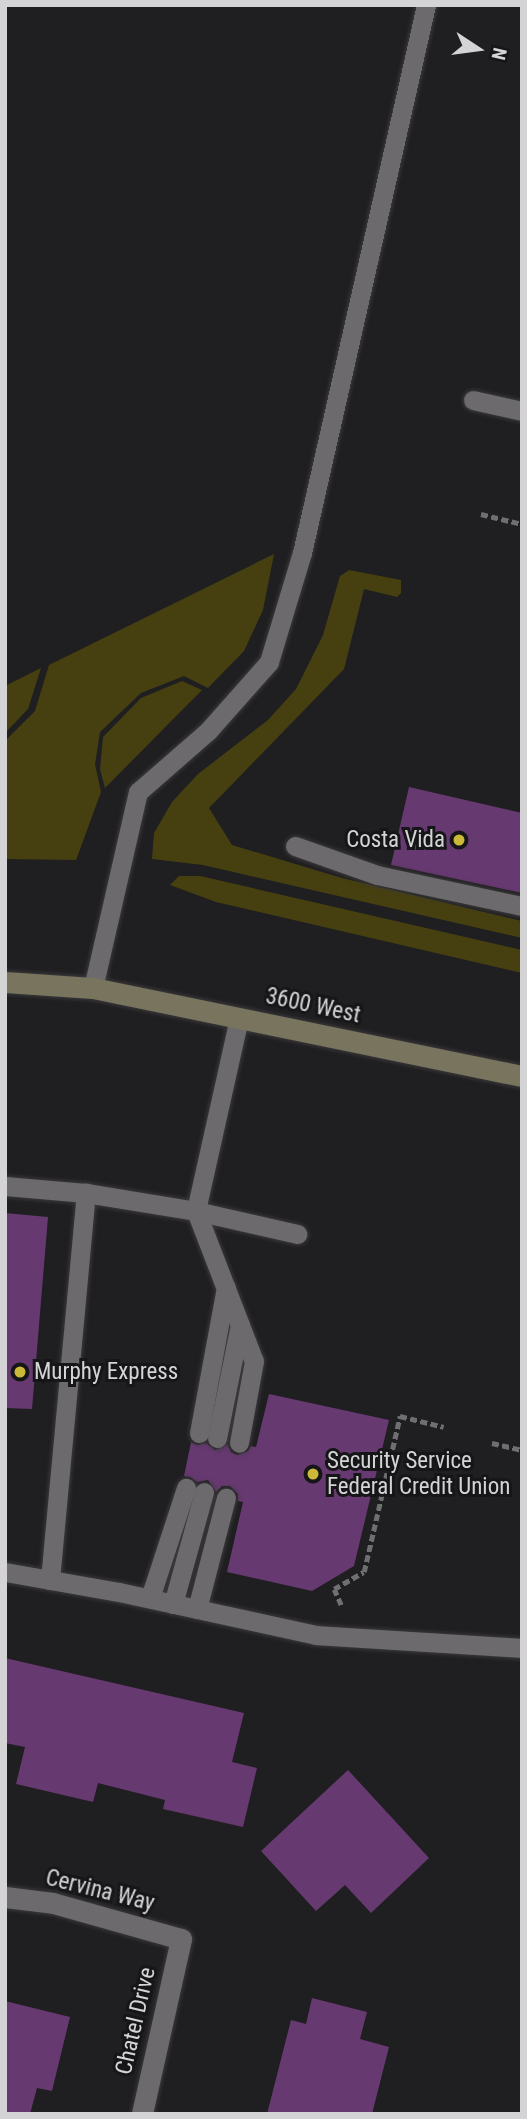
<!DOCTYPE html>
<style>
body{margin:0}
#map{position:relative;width:527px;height:2119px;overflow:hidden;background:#1f1e20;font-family:"Roboto Condensed",sans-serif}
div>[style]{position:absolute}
.green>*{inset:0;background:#464010}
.building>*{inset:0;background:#673971}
.path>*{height:4.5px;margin-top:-2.25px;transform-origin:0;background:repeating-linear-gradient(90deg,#6f6e70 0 7px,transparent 0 10.5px)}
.roads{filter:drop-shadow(0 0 2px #3a393b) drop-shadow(0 0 2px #3a393b)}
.lane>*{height:19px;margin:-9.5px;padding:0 9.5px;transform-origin:9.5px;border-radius:9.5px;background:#6c6a6c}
.street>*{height:21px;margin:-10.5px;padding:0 10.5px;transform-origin:10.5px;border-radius:10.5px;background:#6c6a6c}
.secondary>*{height:21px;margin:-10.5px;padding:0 10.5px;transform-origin:10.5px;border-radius:10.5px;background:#79745e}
.dots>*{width:19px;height:19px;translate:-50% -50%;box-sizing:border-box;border:4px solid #161517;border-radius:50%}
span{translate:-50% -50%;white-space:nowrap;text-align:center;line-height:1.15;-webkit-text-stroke:6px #161517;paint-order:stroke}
.poi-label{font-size:23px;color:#d4d3d5}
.right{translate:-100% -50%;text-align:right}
.left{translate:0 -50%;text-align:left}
.street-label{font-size:23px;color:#d4d3d5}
.frame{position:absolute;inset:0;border:7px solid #d4d3d5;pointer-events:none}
.north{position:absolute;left:443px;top:14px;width:70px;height:70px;-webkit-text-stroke:5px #161517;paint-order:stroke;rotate:103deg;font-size:19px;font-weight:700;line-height:28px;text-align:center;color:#d4d3d5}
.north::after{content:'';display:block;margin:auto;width:24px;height:32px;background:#d4d3d5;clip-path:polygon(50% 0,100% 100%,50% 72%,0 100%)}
</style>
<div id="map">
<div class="green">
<div style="clip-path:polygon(274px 554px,263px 610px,244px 651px,208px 688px,184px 676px,141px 693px,100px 732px,95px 764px,101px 792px,76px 860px,5px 859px,5px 741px,35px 711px,49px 665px)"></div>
<div style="clip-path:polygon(349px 570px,401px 580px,401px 593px,397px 597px,364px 589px,344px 669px,209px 808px,232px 845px,342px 878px,522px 921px,522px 938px,203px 865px,152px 859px,154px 833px,172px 802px,198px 774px,268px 720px,296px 689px,323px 635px,340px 576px)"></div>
<div style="clip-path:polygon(41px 668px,28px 709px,5px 733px,5px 686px)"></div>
<div style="clip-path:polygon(182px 681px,202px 690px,105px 788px,100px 769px,103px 737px,141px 698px)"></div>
<div style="clip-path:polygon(179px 876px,200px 876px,522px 950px,522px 973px,216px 902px,170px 885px)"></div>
</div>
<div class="building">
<div style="clip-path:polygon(409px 787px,522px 813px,522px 893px,391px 865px)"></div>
<div style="clip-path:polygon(5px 1213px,48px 1217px,32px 1409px,5px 1408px)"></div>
<div style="clip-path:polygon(269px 1394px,389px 1420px,354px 1566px,312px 1591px,227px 1572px,243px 1502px,238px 1501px,238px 1494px,230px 1486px,222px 1486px,216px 1492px,208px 1480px,197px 1482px,190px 1477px,184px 1476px,191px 1442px,197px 1445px,206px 1443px,215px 1450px,227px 1444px,231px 1452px,237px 1455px,248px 1451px,251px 1446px,256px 1447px)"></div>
<div style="clip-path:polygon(5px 1658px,244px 1713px,232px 1762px,257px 1768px,243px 1827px,163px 1809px,165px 1800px,98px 1783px,93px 1802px,16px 1784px,25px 1747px,5px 1743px)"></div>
<div style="clip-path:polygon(348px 1770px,429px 1858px,371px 1913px,345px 1885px,316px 1911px,261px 1851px)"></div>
<div style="clip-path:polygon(312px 1998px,367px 2012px,360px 2039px,389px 2047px,372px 2114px,267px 2114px,291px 2020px,306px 2024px)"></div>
<div style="clip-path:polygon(5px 2001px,70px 2017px,52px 2091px,37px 2088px,30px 2114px,5px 2114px)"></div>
</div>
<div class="path">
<div style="left:481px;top:514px;width:42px;rotate:13.7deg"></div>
<div style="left:492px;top:1443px;width:31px;rotate:13deg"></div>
<div style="left:341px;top:1605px;width:17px;rotate:-114deg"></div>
<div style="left:334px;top:1589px;width:34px;rotate:-30deg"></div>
<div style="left:364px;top:1572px;width:160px;rotate:-77deg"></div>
<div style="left:400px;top:1416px;width:45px;rotate:14deg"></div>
</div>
<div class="roads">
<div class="lane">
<div style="left:473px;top:400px;width:50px;rotate:12.7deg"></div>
<div style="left:295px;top:846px;width:87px;rotate:19.5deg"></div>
<div style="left:377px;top:875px;width:148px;rotate:12.1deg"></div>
<div style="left:93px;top:988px;width:201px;rotate:-77.1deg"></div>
<div style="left:138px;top:792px;width:93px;rotate:-41.1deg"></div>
<div style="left:208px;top:731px;width:92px;rotate:-48.5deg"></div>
<div style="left:269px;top:662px;width:114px;rotate:-73.2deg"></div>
<div style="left:302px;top:553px;width:562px;rotate:-77.25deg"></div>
<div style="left:239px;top:1018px;width:198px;rotate:102.6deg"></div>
<div style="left:196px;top:1211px;width:104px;rotate:12.8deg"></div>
<div style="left:5px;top:1186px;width:81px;rotate:4.9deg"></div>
<div style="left:86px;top:1193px;width:111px;rotate:9.3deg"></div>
<div style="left:196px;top:1211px;width:161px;rotate:68.9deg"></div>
<div style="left:254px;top:1361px;width:83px;rotate:100.4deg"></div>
<div style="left:199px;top:1433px;width:148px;rotate:-79.5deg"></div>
<div style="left:217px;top:1438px;width:116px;rotate:-78.6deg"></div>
<div style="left:5px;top:1572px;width:116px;rotate:10deg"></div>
<div style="left:119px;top:1592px;width:202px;rotate:12.3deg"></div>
<div style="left:316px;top:1635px;width:206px;rotate:3.6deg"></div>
<div style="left:50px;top:1580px;width:389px;rotate:-84.7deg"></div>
<div style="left:150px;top:1598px;width:116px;rotate:-71.9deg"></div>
<div style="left:173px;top:1604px;width:116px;rotate:-74.5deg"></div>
<div style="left:197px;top:1609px;width:115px;rotate:-75.4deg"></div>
</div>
<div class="street">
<div style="left:5px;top:1897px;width:48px;rotate:7.1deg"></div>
<div style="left:53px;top:1903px;width:133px;rotate:15.7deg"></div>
<div style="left:181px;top:1939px;width:179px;rotate:102.6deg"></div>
</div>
<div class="secondary">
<div style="left:5px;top:982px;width:88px;rotate:3.9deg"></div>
<div style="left:93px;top:988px;width:438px;rotate:11.6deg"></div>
</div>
</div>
<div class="dots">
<div style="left:459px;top:840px;background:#ccb939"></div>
<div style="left:20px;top:1372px;background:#ccb939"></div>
<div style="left:313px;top:1474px;background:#ccb939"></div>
</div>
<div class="poi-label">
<span class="right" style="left:445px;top:840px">Costa Vida</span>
<span class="left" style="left:34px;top:1372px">Murphy Express</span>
<span class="left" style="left:327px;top:1474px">Security Service<br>Federal Credit Union</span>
</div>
<div class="street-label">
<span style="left:313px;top:1006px;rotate:12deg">3600 West</span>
<span style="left:100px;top:1891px;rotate:14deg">Cervina Way</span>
<span style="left:136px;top:2021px;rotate:-77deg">Chatel Drive</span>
</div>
<div class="frame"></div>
<div class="north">N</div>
</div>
